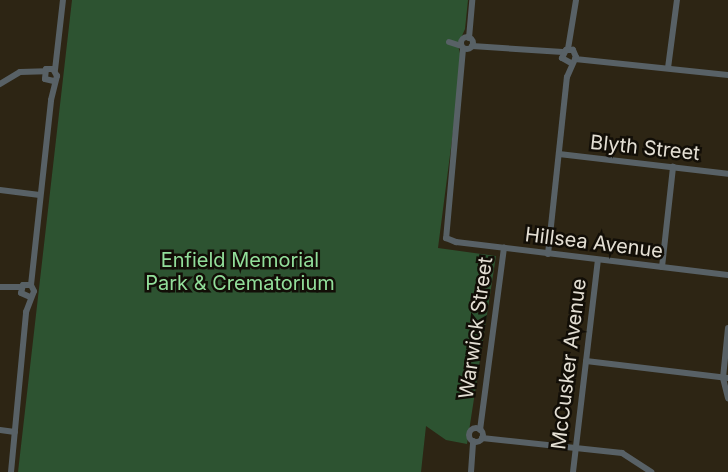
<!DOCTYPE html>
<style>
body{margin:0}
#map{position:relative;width:728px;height:472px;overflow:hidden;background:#2d2514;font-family:Inter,sans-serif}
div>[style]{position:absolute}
.green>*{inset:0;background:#2d5331}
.minor>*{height:6px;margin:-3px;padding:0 3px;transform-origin:3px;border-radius:3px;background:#586166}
.minor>.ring{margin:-3px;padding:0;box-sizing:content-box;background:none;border:6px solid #586166;border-radius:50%}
span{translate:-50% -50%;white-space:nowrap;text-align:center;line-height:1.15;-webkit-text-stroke:5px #120e07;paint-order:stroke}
.street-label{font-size:20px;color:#e4dfd4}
.park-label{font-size:20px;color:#92de9a}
</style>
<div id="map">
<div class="green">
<div style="clip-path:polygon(72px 0,468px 0,465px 29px,458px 45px,462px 62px,438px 248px,496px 256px,467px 444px,446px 440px,426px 426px,421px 472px,18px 472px)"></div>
</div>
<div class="minor">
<div class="ring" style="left:461px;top:37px;width:6px;height:6px"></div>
<div style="left:469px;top:38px;width:38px;rotate:-85deg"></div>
<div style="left:449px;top:42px;width:13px;rotate:18deg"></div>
<div style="left:472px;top:46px;width:91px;rotate:3.8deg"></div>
<div style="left:463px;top:49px;width:190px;rotate:95.1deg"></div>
<div style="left:446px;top:238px;width:11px;rotate:22deg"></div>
<div style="left:456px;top:242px;width:274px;rotate:6.9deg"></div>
<div style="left:568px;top:49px;width:50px;rotate:-80.7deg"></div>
<div style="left:575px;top:59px;width:154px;rotate:6deg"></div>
<div style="left:668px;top:68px;width:69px;rotate:-82.5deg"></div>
<div style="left:55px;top:70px;width:70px;rotate:-83.5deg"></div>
<div style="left:0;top:84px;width:23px;rotate:-31deg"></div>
<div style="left:20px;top:72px;width:25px;rotate:-2deg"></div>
<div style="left:559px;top:154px;width:170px;rotate:6.7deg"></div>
<div style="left:0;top:190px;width:40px;rotate:7.1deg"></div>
<div style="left:548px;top:254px;width:178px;rotate:-83.9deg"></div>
<div style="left:567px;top:77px;width:22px;rotate:-66deg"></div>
<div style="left:576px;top:57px;width:8px;rotate:-113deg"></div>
<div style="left:573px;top:50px;width:7px;rotate:180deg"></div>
<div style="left:566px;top:50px;width:9px;rotate:117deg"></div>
<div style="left:562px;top:58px;width:10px;rotate:29deg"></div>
<div style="left:662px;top:267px;width:101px;rotate:-83.7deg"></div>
<div style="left:31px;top:285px;width:186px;rotate:-83.8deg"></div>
<div style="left:51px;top:100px;width:25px;rotate:-76deg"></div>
<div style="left:57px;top:76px;width:8px;rotate:-120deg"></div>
<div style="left:53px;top:69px;width:7px;rotate:180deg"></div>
<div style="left:46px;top:69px;width:10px;rotate:96deg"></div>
<div style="left:45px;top:79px;width:9px;rotate:13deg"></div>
<div style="left:0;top:287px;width:21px"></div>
<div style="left:728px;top:328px;width:50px;rotate:95.7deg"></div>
<div style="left:723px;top:378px;width:21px;rotate:76deg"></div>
<div style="left:586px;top:361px;width:143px;rotate:6.8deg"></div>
<div class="ring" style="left:469px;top:428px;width:8px;height:8px"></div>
<div style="left:0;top:430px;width:15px;rotate:8deg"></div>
<div style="left:480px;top:430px;width:184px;rotate:-82.5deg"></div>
<div style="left:482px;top:438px;width:141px;rotate:6.1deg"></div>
<div style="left:622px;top:453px;width:35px;rotate:33deg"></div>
<div style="left:11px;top:472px;width:161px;rotate:-84.6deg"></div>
<div style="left:26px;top:312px;width:22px;rotate:-69deg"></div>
<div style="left:34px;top:291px;width:7px;rotate:-117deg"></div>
<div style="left:31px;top:285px;width:8px;rotate:180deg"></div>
<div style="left:23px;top:285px;width:8px;rotate:104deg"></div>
<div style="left:21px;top:293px;width:10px;rotate:24deg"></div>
<div style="left:471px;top:472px;width:31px;rotate:-86deg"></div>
<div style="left:573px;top:472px;width:213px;rotate:-83.3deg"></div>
</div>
<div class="street-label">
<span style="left:645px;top:148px;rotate:6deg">Blyth Street</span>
<span style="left:594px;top:243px;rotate:7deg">Hillsea Avenue</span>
<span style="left:476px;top:328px;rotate:-82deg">Warwick Street</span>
<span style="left:569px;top:364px;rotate:-83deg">McCusker Avenue</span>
</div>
<div class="park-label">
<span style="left:240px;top:272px">Enfield Memorial<br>Park &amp; Crematorium</span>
</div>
</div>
